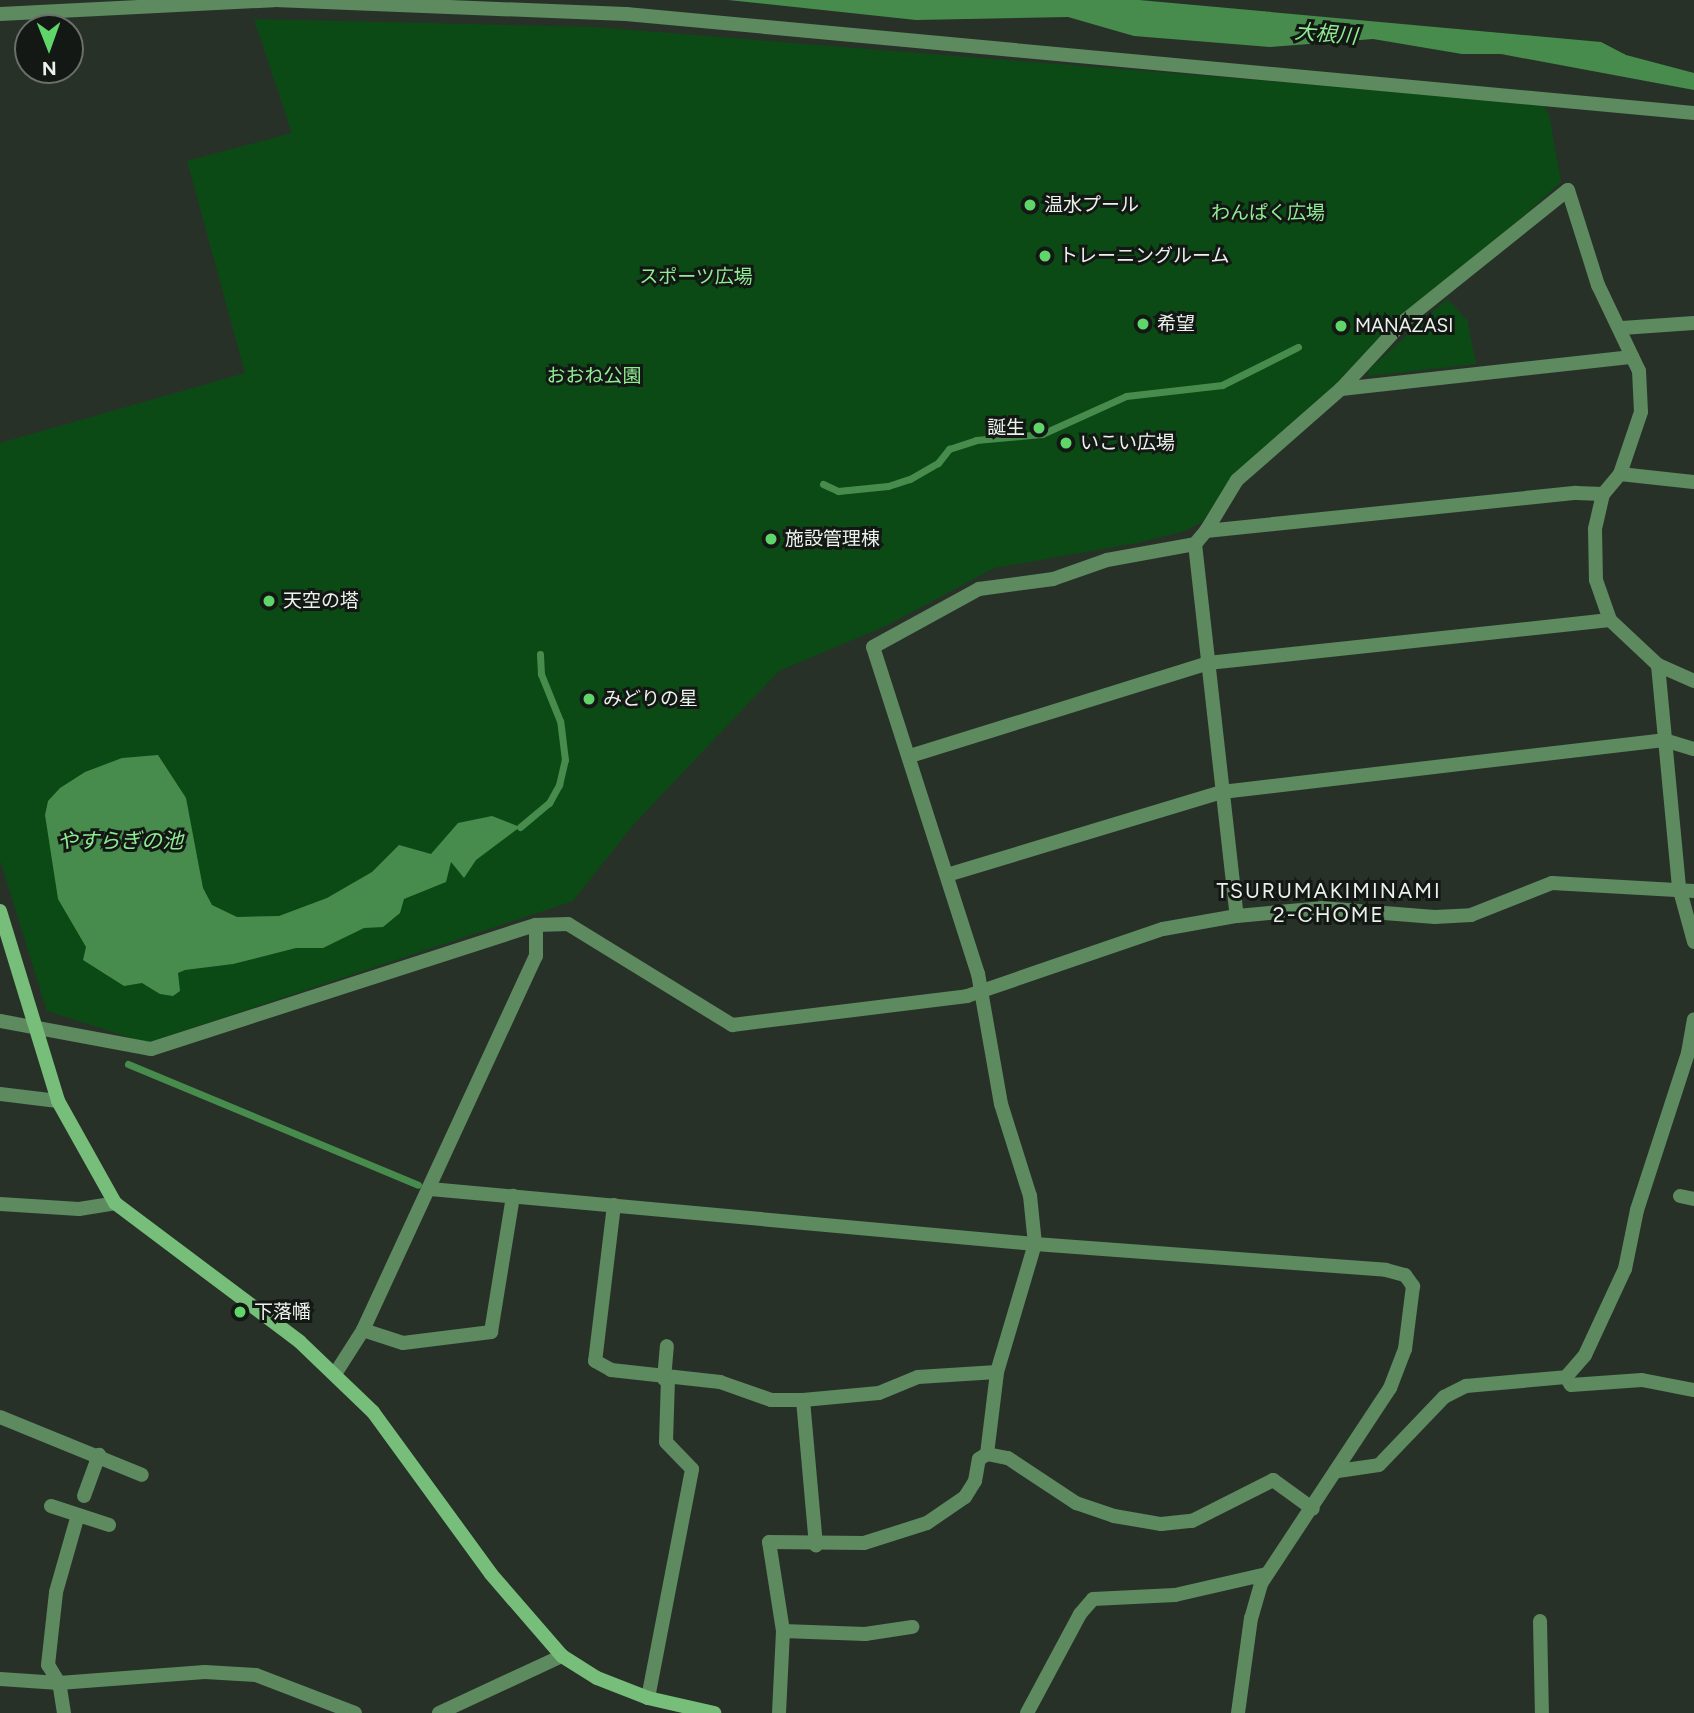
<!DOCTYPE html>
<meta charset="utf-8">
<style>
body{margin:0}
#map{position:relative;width:1694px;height:1713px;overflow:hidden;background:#283128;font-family:Figtree,"Noto Sans JP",sans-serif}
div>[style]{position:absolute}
.green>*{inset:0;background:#0b4a15}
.water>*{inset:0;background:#478c4c}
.stream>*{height:7px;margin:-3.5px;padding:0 3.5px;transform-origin:3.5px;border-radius:3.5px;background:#478c4c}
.minor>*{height:14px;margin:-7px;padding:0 7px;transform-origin:7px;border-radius:7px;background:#5e8a5f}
.tertiary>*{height:14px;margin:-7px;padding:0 7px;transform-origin:7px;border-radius:7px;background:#5e8a5f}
.secondary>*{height:14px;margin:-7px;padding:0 7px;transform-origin:7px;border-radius:7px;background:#76be79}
.dots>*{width:19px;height:19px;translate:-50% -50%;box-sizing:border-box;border:4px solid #141814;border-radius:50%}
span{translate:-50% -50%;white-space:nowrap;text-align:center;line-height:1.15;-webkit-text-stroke:6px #141814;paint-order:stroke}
.poi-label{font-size:19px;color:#ebf1eb}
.left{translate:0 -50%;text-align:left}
.right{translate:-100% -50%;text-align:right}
.park-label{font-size:19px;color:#90ed94}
.water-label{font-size:21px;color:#8eeb92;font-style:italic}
.neighbourhood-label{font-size:21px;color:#ebf1eb;letter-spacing:2px}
.north{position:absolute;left:14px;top:14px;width:70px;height:70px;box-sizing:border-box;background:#141814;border:2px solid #6a6f6a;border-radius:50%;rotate:179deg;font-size:19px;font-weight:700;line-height:28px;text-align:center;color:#ebf1eb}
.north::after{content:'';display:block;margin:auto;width:24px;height:32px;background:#60d56a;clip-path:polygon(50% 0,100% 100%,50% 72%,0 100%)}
</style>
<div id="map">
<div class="green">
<div style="clip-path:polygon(254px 19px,595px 27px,1542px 103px,1549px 114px,1561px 182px,1234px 477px,1202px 522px,1185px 531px,1137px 543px,994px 568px,888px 625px,779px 671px,634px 824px,573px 901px,147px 1043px,47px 1011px,0 860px,0 443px,245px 373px,187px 161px,292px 133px)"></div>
<div style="clip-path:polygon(1447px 299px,1467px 320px,1476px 364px,1369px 376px,1368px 370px)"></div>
</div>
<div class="water">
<div style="clip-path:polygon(728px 0,1139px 0,1601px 42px,1626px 55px,1694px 73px,1694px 90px,1501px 54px,1462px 54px,1373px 39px,1270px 47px,1134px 36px,1068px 17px,916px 20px)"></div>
<div style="clip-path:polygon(158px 755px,186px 798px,203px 888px,212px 905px,237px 917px,279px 916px,327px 898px,372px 872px,399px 845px,431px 854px,458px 823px,492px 816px,520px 827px,476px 860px,464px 878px,451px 862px,446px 882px,404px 899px,400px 913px,383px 927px,364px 928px,323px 948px,296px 948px,233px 964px,185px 970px,178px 973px,180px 991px,173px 996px,160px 994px,142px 983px,124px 986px,83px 960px,86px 947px,58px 899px,45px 815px,48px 801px,60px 788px,85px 772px,122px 758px)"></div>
</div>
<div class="stream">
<div style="left:823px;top:484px;width:17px;rotate:25deg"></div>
<div style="left:838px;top:491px;width:50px;rotate:-5.7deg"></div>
<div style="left:888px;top:486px;width:23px;rotate:-18deg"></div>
<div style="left:910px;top:479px;width:32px;rotate:-30deg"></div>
<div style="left:938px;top:463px;width:18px;rotate:-52deg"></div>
<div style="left:949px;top:449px;width:28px;rotate:-18deg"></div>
<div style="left:976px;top:440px;width:66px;rotate:-5.2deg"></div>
<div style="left:1042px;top:434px;width:92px;rotate:-24.3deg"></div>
<div style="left:1126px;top:396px;width:97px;rotate:-6.5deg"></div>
<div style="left:1222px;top:385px;width:85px;rotate:-26.6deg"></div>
<div style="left:520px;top:827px;width:38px;rotate:-40deg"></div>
<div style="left:549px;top:803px;width:21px;rotate:-61deg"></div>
<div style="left:559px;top:785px;width:26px;rotate:-77deg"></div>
<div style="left:565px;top:760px;width:39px;rotate:-97deg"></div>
<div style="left:560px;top:721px;width:51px;rotate:-112deg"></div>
<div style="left:541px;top:674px;width:20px;rotate:-93deg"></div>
<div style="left:128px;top:1064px;width:314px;rotate:22.6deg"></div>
</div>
<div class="minor">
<div style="left:275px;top:0;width:351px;rotate:2.3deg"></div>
<div style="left:626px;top:14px;width:1073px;rotate:5.3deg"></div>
<div style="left:0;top:14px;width:274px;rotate:-2.9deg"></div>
<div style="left:1622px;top:328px;width:72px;rotate:-4deg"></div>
<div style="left:1341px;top:389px;width:293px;rotate:-6.3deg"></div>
<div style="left:1620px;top:474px;width:74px;rotate:6.2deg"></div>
<div style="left:1206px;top:531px;width:60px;rotate:-58.7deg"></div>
<div style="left:1237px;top:480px;width:138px;rotate:-41.2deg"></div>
<div style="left:1341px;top:389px;width:91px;rotate:-47.2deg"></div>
<div style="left:1403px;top:322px;width:211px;rotate:-38.7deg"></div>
<div style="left:1568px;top:190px;width:100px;rotate:72.5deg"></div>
<div style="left:1598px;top:285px;width:95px;rotate:64.5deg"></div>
<div style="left:1639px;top:371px;width:41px;rotate:87.2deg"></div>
<div style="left:1641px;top:412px;width:65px;rotate:108.7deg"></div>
<div style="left:1620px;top:474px;width:26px;rotate:130deg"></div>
<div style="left:1603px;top:494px;width:36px;rotate:103deg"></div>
<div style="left:1595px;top:529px;width:51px;rotate:88.9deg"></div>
<div style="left:1596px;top:580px;width:42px;rotate:70.7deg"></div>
<div style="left:1610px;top:620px;width:66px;rotate:43.2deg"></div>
<div style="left:1658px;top:665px;width:39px;rotate:24deg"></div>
<div style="left:1195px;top:544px;width:374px;rotate:83.6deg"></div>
<div style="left:1658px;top:665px;width:223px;rotate:84.6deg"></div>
<div style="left:1679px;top:887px;width:57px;rotate:74.7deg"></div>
<div style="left:910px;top:756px;width:312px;rotate:-17.3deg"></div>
<div style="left:1208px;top:663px;width:404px;rotate:-6.1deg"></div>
<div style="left:947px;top:875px;width:287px;rotate:-16.8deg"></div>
<div style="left:1222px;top:792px;width:445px;rotate:-6.7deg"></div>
<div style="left:1664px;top:740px;width:31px;rotate:17deg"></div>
<div style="left:0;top:1021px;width:154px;rotate:10.5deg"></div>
<div style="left:151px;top:1049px;width:404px;rotate:-17.9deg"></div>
<div style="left:536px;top:925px;width:32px;rotate:-2deg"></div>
<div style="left:568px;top:924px;width:193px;rotate:31.6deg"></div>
<div style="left:732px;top:1025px;width:237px;rotate:-7deg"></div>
<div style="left:967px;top:996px;width:207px;rotate:-18.9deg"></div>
<div style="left:1163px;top:929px;width:75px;rotate:-10deg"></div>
<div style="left:1237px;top:916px;width:84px;rotate:-5.4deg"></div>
<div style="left:1321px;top:908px;width:114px;rotate:4.5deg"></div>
<div style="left:1435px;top:917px;width:36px;rotate:-3deg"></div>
<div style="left:1471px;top:915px;width:87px;rotate:-21.6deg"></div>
<div style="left:1552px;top:883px;width:142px;rotate:3.2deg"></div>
<div style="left:0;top:1094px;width:58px;rotate:6.9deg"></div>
<div style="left:430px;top:1189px;width:607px;rotate:5.19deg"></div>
<div style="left:1680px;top:1196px;width:14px;rotate:12deg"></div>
<div style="left:0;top:1204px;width:79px;rotate:3.6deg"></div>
<div style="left:79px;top:1209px;width:36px;rotate:-9deg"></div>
<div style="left:614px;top:1205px;width:157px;rotate:96.9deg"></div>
<div style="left:595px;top:1361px;width:18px;rotate:29deg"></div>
<div style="left:611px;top:1370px;width:110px;rotate:6.3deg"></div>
<div style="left:720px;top:1382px;width:54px;rotate:19.4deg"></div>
<div style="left:771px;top:1400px;width:32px"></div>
<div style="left:803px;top:1400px;width:76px;rotate:-5.3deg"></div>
<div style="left:879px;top:1393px;width:42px;rotate:-22.3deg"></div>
<div style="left:918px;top:1377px;width:79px;rotate:-3.6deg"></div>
<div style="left:363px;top:1330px;width:42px;rotate:18deg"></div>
<div style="left:403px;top:1343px;width:89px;rotate:-7.1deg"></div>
<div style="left:491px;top:1332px;width:138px;rotate:-80.8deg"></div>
<div style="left:335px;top:1374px;width:52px;rotate:-57.5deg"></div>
<div style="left:363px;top:1330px;width:412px;rotate:-65.2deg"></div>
<div style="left:536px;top:956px;width:31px;rotate:-90deg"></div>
<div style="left:1566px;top:1377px;width:9px;rotate:58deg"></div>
<div style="left:1571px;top:1385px;width:71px;rotate:-4deg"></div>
<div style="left:1642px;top:1380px;width:53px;rotate:10.9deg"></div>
<div style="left:664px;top:1379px;width:33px;rotate:-85deg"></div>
<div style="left:803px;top:1400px;width:146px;rotate:84.9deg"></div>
<div style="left:0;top:1417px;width:153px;rotate:22.2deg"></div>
<div style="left:987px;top:1454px;width:21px;rotate:11deg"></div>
<div style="left:1008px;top:1458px;width:82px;rotate:33.5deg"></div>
<div style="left:1076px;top:1503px;width:40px;rotate:18.9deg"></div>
<div style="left:1114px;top:1516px;width:48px;rotate:9.7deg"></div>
<div style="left:1161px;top:1524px;width:31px;rotate:-6deg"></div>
<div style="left:1192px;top:1521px;width:91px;rotate:-26.8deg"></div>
<div style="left:1273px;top:1480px;width:49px;rotate:35.9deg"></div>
<div style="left:1338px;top:1471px;width:41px;rotate:-8.3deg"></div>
<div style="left:1379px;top:1465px;width:94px;rotate:-46.3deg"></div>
<div style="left:1444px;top:1397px;width:25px;rotate:-27deg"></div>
<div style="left:1466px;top:1386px;width:100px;rotate:-5.1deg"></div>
<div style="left:1566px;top:1377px;width:29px;rotate:-49deg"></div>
<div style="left:1585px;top:1355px;width:95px;rotate:-65.1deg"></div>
<div style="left:1625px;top:1269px;width:60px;rotate:-78.5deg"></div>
<div style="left:1637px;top:1210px;width:165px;rotate:-72deg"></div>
<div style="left:1688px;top:1053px;width:34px;rotate:-80deg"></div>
<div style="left:84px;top:1496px;width:44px;rotate:-69.9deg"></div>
<div style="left:51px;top:1506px;width:61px;rotate:18.1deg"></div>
<div style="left:1540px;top:1621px;width:92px;rotate:88.8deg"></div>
<div style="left:783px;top:1631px;width:82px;rotate:2.1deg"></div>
<div style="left:865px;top:1634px;width:48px;rotate:-8.5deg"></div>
<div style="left:0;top:1679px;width:59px;rotate:3.9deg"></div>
<div style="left:59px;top:1683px;width:146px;rotate:-4.3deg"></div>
<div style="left:205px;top:1672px;width:51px;rotate:3.4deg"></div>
<div style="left:256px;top:1675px;width:106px;rotate:21deg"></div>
<div style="left:648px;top:1698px;width:233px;rotate:-79.1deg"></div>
<div style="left:692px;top:1469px;width:37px;rotate:-134deg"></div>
<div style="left:666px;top:1442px;width:63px;rotate:-88.2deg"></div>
<div style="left:64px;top:1713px;width:30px;rotate:-99deg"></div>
<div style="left:59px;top:1683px;width:21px;rotate:-121deg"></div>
<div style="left:48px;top:1665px;width:73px;rotate:-83.7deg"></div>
<div style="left:56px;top:1592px;width:80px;rotate:-74.1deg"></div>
<div style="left:439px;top:1713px;width:136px;rotate:-24.9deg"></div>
<div style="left:779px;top:1713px;width:82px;rotate:-87.2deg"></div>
<div style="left:783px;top:1631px;width:90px;rotate:-98.9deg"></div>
<div style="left:769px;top:1542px;width:95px;rotate:0.6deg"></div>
<div style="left:864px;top:1543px;width:66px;rotate:-17.6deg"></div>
<div style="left:927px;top:1523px;width:46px;rotate:-34.4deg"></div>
<div style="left:965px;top:1497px;width:19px;rotate:-58deg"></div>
<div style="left:975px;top:1481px;width:22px;rotate:-80deg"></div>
<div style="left:979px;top:1459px;width:9px;rotate:-32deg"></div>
<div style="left:987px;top:1454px;width:83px;rotate:-83deg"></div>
<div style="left:997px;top:1372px;width:134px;rotate:-73.5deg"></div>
<div style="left:1035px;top:1244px;width:48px;rotate:-95.9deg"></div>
<div style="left:1030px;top:1196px;width:96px;rotate:-107.5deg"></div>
<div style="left:1001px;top:1104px;width:132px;rotate:-100deg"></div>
<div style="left:978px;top:974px;width:343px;rotate:-107.8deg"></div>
<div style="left:873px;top:647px;width:121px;rotate:-28.7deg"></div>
<div style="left:979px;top:589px;width:75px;rotate:-7.7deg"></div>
<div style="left:1053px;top:579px;width:57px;rotate:-19.4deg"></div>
<div style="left:1107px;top:560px;width:89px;rotate:-10.3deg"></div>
<div style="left:1195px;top:544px;width:17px;rotate:-50deg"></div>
<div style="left:1206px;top:531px;width:372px;rotate:-5.9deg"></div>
<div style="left:1576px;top:493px;width:27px;rotate:2deg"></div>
<div style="left:1027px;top:1713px;width:112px;rotate:-61.8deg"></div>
<div style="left:1080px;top:1614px;width:20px;rotate:-49deg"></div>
<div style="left:1093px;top:1599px;width:82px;rotate:-2.8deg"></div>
<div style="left:1175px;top:1595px;width:94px;rotate:-12.9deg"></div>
</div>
<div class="tertiary">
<div style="left:1035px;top:1244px;width:352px;rotate:4.2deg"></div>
<div style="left:1386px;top:1270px;width:20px;rotate:15deg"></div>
<div style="left:1405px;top:1275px;width:14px;rotate:54deg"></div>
<div style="left:1413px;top:1286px;width:64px;rotate:97.2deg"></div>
<div style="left:1405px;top:1349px;width:42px;rotate:111deg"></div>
<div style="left:1390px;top:1388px;width:235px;rotate:123.4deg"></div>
<div style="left:1261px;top:1584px;width:35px;rotate:106deg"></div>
<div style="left:1251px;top:1618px;width:96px;rotate:97.8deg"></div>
</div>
<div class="secondary">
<div style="left:0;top:911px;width:199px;rotate:73deg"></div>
<div style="left:58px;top:1101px;width:117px;rotate:60.8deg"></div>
<div style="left:115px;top:1203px;width:231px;rotate:36.9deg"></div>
<div style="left:300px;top:1342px;width:101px;rotate:43.8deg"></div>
<div style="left:373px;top:1412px;width:200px;rotate:53.9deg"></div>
<div style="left:491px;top:1574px;width:108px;rotate:49.1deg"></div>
<div style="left:562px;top:1656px;width:41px;rotate:32.2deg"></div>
<div style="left:597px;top:1678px;width:55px;rotate:21.4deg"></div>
<div style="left:648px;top:1698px;width:68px;rotate:12.8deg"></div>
</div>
<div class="dots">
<div style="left:1030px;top:205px;background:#60d56a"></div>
<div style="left:1045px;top:256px;background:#60d56a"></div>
<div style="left:1143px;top:324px;background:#60d56a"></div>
<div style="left:1341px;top:326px;background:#60d56a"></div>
<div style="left:1039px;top:428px;background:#60d56a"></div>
<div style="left:1066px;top:443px;background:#60d56a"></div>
<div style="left:771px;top:539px;background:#60d56a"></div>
<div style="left:269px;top:601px;background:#60d56a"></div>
<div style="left:589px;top:699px;background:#60d56a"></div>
<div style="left:240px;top:1312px;background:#60d56a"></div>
</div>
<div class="poi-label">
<span class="left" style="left:1044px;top:205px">温水プール</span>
<span class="left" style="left:1059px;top:256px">トレーニングルーム</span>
<span class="left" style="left:1157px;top:324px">希望</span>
<span class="left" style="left:1355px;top:326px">MANAZASI</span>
<span class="right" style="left:1025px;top:428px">誕生</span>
<span class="left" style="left:1080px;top:443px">いこい広場</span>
<span class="left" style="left:785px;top:539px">施設管理棟</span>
<span class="left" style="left:283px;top:601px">天空の塔</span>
<span class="left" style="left:603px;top:699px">みどりの星</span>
<span class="left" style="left:254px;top:1312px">下落幡</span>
</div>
<div class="park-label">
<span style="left:1268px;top:213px">わんぱく広場</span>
<span style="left:696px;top:277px">スポーツ広場</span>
<span style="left:594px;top:376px">おおね公園</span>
</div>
<div class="water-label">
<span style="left:1326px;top:34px;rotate:5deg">大根川</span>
<span style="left:120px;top:841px">やすらぎの池</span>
</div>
<div class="neighbourhood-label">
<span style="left:1329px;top:903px">TSURUMAKIMINAMI<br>2-CHOME</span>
</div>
<div class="north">N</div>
</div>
